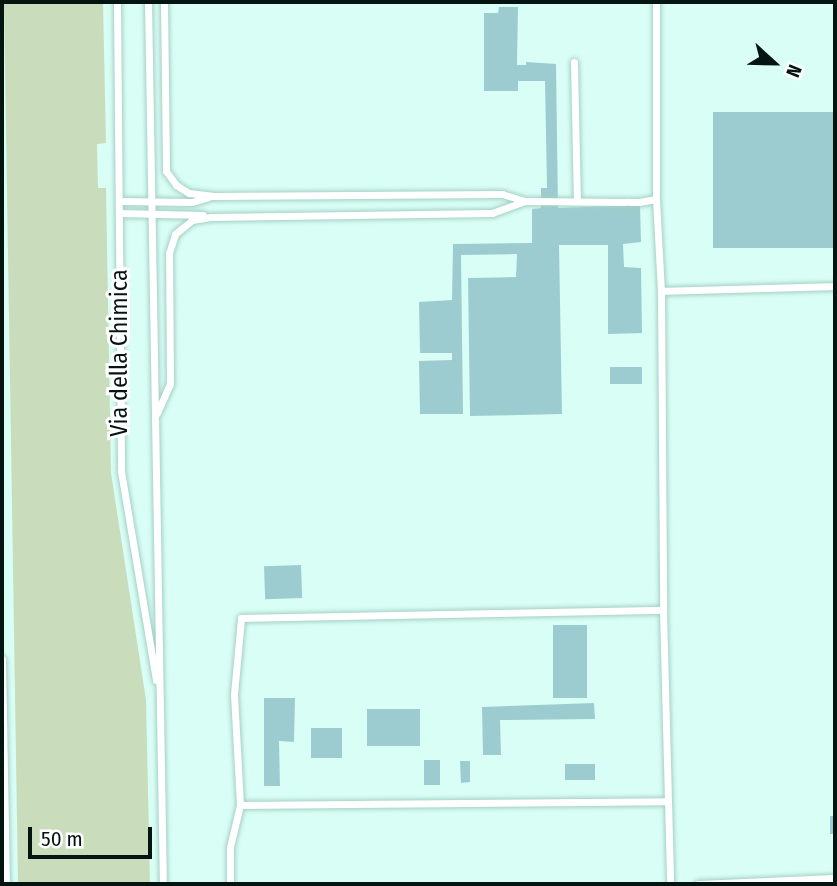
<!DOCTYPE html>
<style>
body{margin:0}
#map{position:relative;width:837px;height:886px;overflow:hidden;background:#d9fef5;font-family:"Fira Sans Condensed",sans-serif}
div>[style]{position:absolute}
.green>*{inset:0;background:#c9dcbb}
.building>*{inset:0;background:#9dccd0;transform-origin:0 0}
.roads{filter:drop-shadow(0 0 2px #a4d0c6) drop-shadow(0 0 2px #a4d0c6)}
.lane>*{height:7px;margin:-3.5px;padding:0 3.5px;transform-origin:3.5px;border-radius:3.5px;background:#fff}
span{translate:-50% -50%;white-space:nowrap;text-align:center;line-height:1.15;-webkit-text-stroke:6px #fff;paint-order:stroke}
.street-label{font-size:24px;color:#041411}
.frame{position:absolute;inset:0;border:4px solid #041411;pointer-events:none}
.north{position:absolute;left:739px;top:28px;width:70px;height:70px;-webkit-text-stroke:5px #fff;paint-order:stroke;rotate:112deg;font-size:19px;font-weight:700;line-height:28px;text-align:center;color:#041411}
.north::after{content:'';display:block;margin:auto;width:24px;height:32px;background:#041411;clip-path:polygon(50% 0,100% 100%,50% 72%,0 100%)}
.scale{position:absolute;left:28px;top:827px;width:124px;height:32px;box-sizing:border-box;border:4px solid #041411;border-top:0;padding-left:9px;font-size:21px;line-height:24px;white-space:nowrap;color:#041411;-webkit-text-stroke:5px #fff;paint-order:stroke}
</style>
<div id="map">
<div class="green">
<div style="clip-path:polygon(4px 2px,103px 2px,106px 143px,97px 144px,98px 188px,106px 188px,111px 473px,146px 700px,150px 884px,18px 884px)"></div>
</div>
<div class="building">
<div style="clip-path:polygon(499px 7px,518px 7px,517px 65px,526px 65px,526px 62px,556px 64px,558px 208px,640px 205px,641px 242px,623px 244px,624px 267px,641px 268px,642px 333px,608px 334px,608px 245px,559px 245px,562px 414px,470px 416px,468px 278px,516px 277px,517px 254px,461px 255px,463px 414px,420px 414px,419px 361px,452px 360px,452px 353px,420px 353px,419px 302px,452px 300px,453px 244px,532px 243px,532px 209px,541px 208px,541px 188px,547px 188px,545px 81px,518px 81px,518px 91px,484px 91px,484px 13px,498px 13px)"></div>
<div style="left:835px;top:112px;width:136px;height:122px;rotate:90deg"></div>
<div style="left:610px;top:367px;width:32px;height:17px"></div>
<div style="left:301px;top:565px;width:33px;height:37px;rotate:88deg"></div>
<div style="left:553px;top:625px;width:34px;height:73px"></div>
<div style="clip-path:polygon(264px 698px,295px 698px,294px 742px,279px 741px,280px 786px,264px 786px)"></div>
<div style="clip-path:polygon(594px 703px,595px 719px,500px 720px,501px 755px,483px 755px,482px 707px)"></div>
<div style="left:367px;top:709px;width:53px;height:37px"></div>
<div style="left:311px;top:728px;width:31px;height:30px"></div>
<div style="left:424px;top:760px;width:16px;height:25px"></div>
<div style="clip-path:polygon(460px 761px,470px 761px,470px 782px,461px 783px)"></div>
<div style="left:595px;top:764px;width:16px;height:30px;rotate:90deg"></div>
<div style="left:830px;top:816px;width:5px;height:18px"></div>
</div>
<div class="roads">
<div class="lane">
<div style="left:117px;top:2px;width:469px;rotate:89.5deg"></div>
<div style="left:121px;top:471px;width:212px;rotate:80.5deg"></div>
<div style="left:148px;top:2px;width:882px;rotate:89.03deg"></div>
<div style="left:164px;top:2px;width:169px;rotate:89.3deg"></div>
<div style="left:166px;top:171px;width:17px;rotate:54deg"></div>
<div style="left:176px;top:185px;width:15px;rotate:32deg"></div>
<div style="left:189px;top:193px;width:23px;rotate:7deg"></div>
<div style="left:212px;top:196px;width:290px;rotate:-0.4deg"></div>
<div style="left:502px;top:194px;width:24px;rotate:17deg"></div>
<div style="left:525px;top:201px;width:114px;rotate:0.5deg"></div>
<div style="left:639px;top:202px;width:17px;rotate:-10deg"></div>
<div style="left:656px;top:2px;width:197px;rotate:90deg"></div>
<div style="left:656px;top:199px;width:92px;rotate:86.9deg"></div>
<div style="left:661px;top:291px;width:319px;rotate:89.6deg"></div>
<div style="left:663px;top:610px;width:274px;rotate:88.5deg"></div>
<div style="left:574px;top:62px;width:139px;rotate:88.8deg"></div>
<div style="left:119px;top:201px;width:73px;rotate:0.8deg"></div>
<div style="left:192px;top:202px;width:17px;rotate:-17deg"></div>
<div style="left:119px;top:213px;width:84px;rotate:1.4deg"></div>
<div style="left:661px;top:291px;width:174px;rotate:-1.6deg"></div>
<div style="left:157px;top:413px;width:32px;rotate:-66deg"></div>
<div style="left:170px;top:384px;width:131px;rotate:-90.4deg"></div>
<div style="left:169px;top:253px;width:20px;rotate:-72deg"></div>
<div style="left:175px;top:234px;width:22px;rotate:-39deg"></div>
<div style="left:192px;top:220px;width:19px;rotate:-9deg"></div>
<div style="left:211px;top:217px;width:281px;rotate:-0.8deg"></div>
<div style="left:492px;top:213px;width:35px;rotate:-20deg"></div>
<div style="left:2px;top:659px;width:225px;rotate:89deg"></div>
<div style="left:240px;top:805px;width:426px;rotate:-0.5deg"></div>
<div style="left:230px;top:884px;width:37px;rotate:-90deg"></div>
<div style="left:230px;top:847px;width:43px;rotate:-76.6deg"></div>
<div style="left:240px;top:805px;width:111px;rotate:-93.1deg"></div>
<div style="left:234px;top:694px;width:76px;rotate:-84.7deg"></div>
<div style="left:241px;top:618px;width:422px;rotate:-1.1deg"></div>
<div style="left:698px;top:884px;width:137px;rotate:-2.5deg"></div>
</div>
</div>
<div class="street-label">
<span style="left:120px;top:353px;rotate:-90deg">Via della Chimica</span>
</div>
<div class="frame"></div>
<div class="north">N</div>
<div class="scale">50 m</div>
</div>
